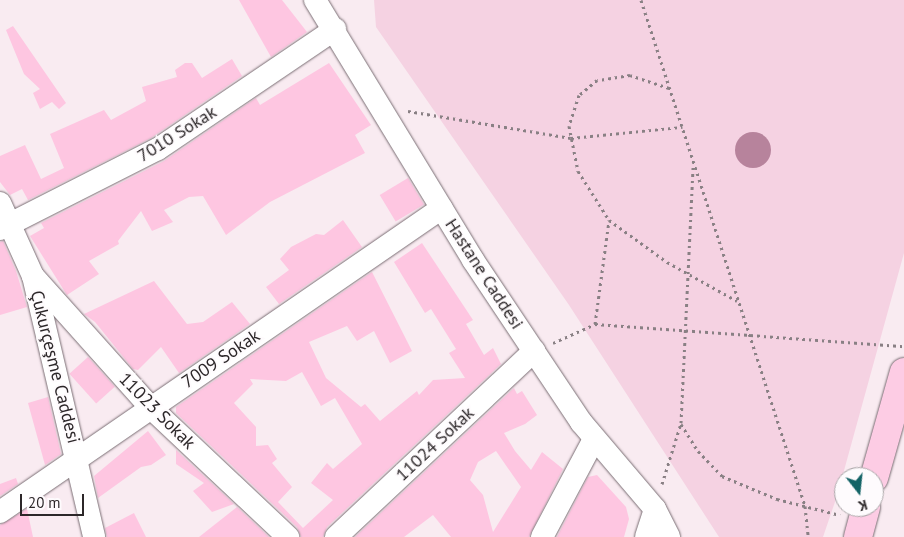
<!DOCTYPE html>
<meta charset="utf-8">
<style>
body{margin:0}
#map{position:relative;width:904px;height:537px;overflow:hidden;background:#f9ebf1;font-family:"PT Sans",sans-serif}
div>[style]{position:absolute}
.green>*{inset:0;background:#f5d2e2}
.water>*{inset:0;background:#b7839c}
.round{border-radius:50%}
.building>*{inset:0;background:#fec6e1;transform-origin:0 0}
.path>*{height:3px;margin-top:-1.5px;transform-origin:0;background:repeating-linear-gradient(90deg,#898084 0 2.5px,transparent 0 6.5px)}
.roads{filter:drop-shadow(0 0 1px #7a6e74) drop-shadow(0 0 1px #7a6e74)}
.minor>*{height:22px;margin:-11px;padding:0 11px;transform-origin:11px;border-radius:11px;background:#fff}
.major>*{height:28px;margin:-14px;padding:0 14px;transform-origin:14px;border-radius:14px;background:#fdcce4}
span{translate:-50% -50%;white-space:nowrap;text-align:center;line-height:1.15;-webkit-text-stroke:4px #fefbfd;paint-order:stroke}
.street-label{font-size:18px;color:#2c2729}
.north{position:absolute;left:834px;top:467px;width:50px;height:50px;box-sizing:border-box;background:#fefbfd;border:1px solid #aaa6a8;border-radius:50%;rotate:164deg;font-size:14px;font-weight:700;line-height:20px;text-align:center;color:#2c2729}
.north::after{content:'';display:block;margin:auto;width:18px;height:22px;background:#136366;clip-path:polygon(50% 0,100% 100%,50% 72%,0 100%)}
.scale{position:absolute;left:20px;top:494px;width:64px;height:22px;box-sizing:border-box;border:2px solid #2c2729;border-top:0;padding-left:6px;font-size:15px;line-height:18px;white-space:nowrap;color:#2c2729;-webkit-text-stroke:4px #fefbfd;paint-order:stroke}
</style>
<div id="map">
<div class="green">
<div style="clip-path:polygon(374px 0,904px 0,904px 253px,837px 496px,823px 537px,719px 537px,569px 305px,376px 27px)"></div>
</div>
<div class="water">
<div class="round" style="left:735px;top:132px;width:36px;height:36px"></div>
</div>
<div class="building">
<div style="clip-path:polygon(239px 0,282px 0,307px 32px,271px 57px)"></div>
<div style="clip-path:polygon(13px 26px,66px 103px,59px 109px,52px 102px,40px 109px,33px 93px,40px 89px,24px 74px,6px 30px)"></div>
<div style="clip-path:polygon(232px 59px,242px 76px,151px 138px,28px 200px,22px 189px,10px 195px,0 182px,0 156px,25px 145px,41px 179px,64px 168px,50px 134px,104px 110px,111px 120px,146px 101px,142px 87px,177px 77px,175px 70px,185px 63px,192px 63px,202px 78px)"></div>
<div style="clip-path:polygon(329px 63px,371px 125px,355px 135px,365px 153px,270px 202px,226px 235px,203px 196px,189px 197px,164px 210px,173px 222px,152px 231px,141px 211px,118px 241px,119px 244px,89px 261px,99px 274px,67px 295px,65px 292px,30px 236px,44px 228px,41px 223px,164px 161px,256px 98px,260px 105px)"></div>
<div style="left:408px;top:178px;width:31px;height:33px;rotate:59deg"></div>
<div style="clip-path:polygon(343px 220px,362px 247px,279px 304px,266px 287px,289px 270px,280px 259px,291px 247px,316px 234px,324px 235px)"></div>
<div style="clip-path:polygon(3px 241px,16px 271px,27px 307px,0 315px,0 242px)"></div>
<div style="clip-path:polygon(evenodd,422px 243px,473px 320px,466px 324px,484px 355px,493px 348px,501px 364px,327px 527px,323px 537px,301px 537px,297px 527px,176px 413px,176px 407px,372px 272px,412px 351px,390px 363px,374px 331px,357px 341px,347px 326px,309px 342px,326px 378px,361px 407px,365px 404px,380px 421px,417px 391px,419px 395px,433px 380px,465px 378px,449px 353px,456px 349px,431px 309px,425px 313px,394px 262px,422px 243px,302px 372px,321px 406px,335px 398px,362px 444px,333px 469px,327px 463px,311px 483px,333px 500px,303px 528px,278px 502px,292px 487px,272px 463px,277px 459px,268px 445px,256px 446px,256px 427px,234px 403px,253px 384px,250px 379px,286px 381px,302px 372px)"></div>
<div style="clip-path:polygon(154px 281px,187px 324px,203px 322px,232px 302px,250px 324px,179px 373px,161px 347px,138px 370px,133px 369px,95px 322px,84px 314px)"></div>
<div style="left:88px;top:357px;width:40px;height:25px;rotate:48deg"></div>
<div style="clip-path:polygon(evenodd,514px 388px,517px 394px,522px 391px,537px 415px,525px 424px,504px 433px,515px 451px,531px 470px,542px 452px,563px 469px,529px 537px,451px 537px,433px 515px,404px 537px,355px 537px,514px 388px,496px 451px,521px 487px,493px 532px,483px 495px,470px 480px,478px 462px,496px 451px)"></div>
<div style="clip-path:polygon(48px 397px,61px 454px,45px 465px,28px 403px)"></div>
<div style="clip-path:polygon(148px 431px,166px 455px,151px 465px,141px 467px,98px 498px,94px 476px)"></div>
<div style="clip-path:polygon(176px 450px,234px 504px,212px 512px,193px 491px,204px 483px,176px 464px)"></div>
<div style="clip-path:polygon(597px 475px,626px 507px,629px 519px,624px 537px,557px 537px,588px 477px)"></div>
<div style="clip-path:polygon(16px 478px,18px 484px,0 496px,0 484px)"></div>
<div style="clip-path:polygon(237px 507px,269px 537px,199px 537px)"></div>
<div style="clip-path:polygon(27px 509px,33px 537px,0 537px,0 525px)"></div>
<div style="clip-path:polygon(134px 513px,146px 537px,107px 537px,105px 528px)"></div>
</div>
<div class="path">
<div style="left:641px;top:0;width:532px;rotate:72.04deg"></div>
<div style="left:805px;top:506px;width:31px;rotate:84deg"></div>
<div style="left:669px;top:88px;width:41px;rotate:-161.6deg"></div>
<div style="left:630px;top:75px;width:33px;rotate:171deg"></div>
<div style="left:597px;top:80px;width:23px;rotate:140deg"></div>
<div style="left:579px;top:95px;width:33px;rotate:108deg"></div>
<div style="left:569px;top:126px;width:46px;rotate:78.7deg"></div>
<div style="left:578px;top:171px;width:58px;rotate:57.7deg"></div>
<div style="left:609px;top:220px;width:72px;rotate:35.9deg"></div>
<div style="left:667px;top:262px;width:80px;rotate:29.1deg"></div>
<div style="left:408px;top:111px;width:165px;rotate:9.4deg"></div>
<div style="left:571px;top:138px;width:112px;rotate:-5.7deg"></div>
<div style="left:595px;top:324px;width:105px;rotate:-82.3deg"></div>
<div style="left:553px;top:343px;width:46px;rotate:-24.3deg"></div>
<div style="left:595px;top:324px;width:310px;rotate:4.1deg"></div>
<div style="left:681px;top:424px;width:32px;rotate:58deg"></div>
<div style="left:698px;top:451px;width:35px;rotate:46deg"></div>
<div style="left:722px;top:476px;width:60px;rotate:22.7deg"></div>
<div style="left:777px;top:499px;width:65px;rotate:14.3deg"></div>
<div style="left:662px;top:484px;width:64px;rotate:-72.7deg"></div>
<div style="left:681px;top:423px;width:257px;rotate:-87.3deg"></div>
</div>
<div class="roads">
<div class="minor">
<div style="left:315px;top:0;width:304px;rotate:58.7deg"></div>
<div style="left:473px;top:260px;width:195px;rotate:56.3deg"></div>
<div style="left:581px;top:422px;width:114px;rotate:49.6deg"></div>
<div style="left:655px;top:509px;width:31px;rotate:63deg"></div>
<div style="left:0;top:203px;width:80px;rotate:65.7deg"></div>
<div style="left:33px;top:276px;width:268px;rotate:76.8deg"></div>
<div style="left:0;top:229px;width:177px;rotate:-26.9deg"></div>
<div style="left:158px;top:149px;width:214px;rotate:-34.1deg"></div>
<div style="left:33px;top:276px;width:176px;rotate:48.2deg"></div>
<div style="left:150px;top:407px;width:190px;rotate:43.3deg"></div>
<div style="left:0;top:512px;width:536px;rotate:-34.52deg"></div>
<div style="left:336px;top:537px;width:272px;rotate:-43.2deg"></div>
<div style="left:542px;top:537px;width:111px;rotate:-62deg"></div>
<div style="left:646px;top:537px;width:29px;rotate:-72deg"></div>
</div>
<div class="major">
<div style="left:874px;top:478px;width:110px;rotate:-74.2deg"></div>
<div style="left:858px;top:537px;width:31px;rotate:-75deg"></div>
</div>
</div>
<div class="street-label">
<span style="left:177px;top:134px;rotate:-32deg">7010 Sokak</span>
<span style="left:484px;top:274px;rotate:57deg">Hastane Caddesi</span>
<span style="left:221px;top:359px;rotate:-34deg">7009 Sokak</span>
<span style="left:55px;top:367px;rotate:76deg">Çukurçeşme Caddesi</span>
<span style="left:157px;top:411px;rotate:45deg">11023 Sokak</span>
<span style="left:435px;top:444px;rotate:-43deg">11024 Sokak</span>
</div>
<div class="north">K</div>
<div class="scale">20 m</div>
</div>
